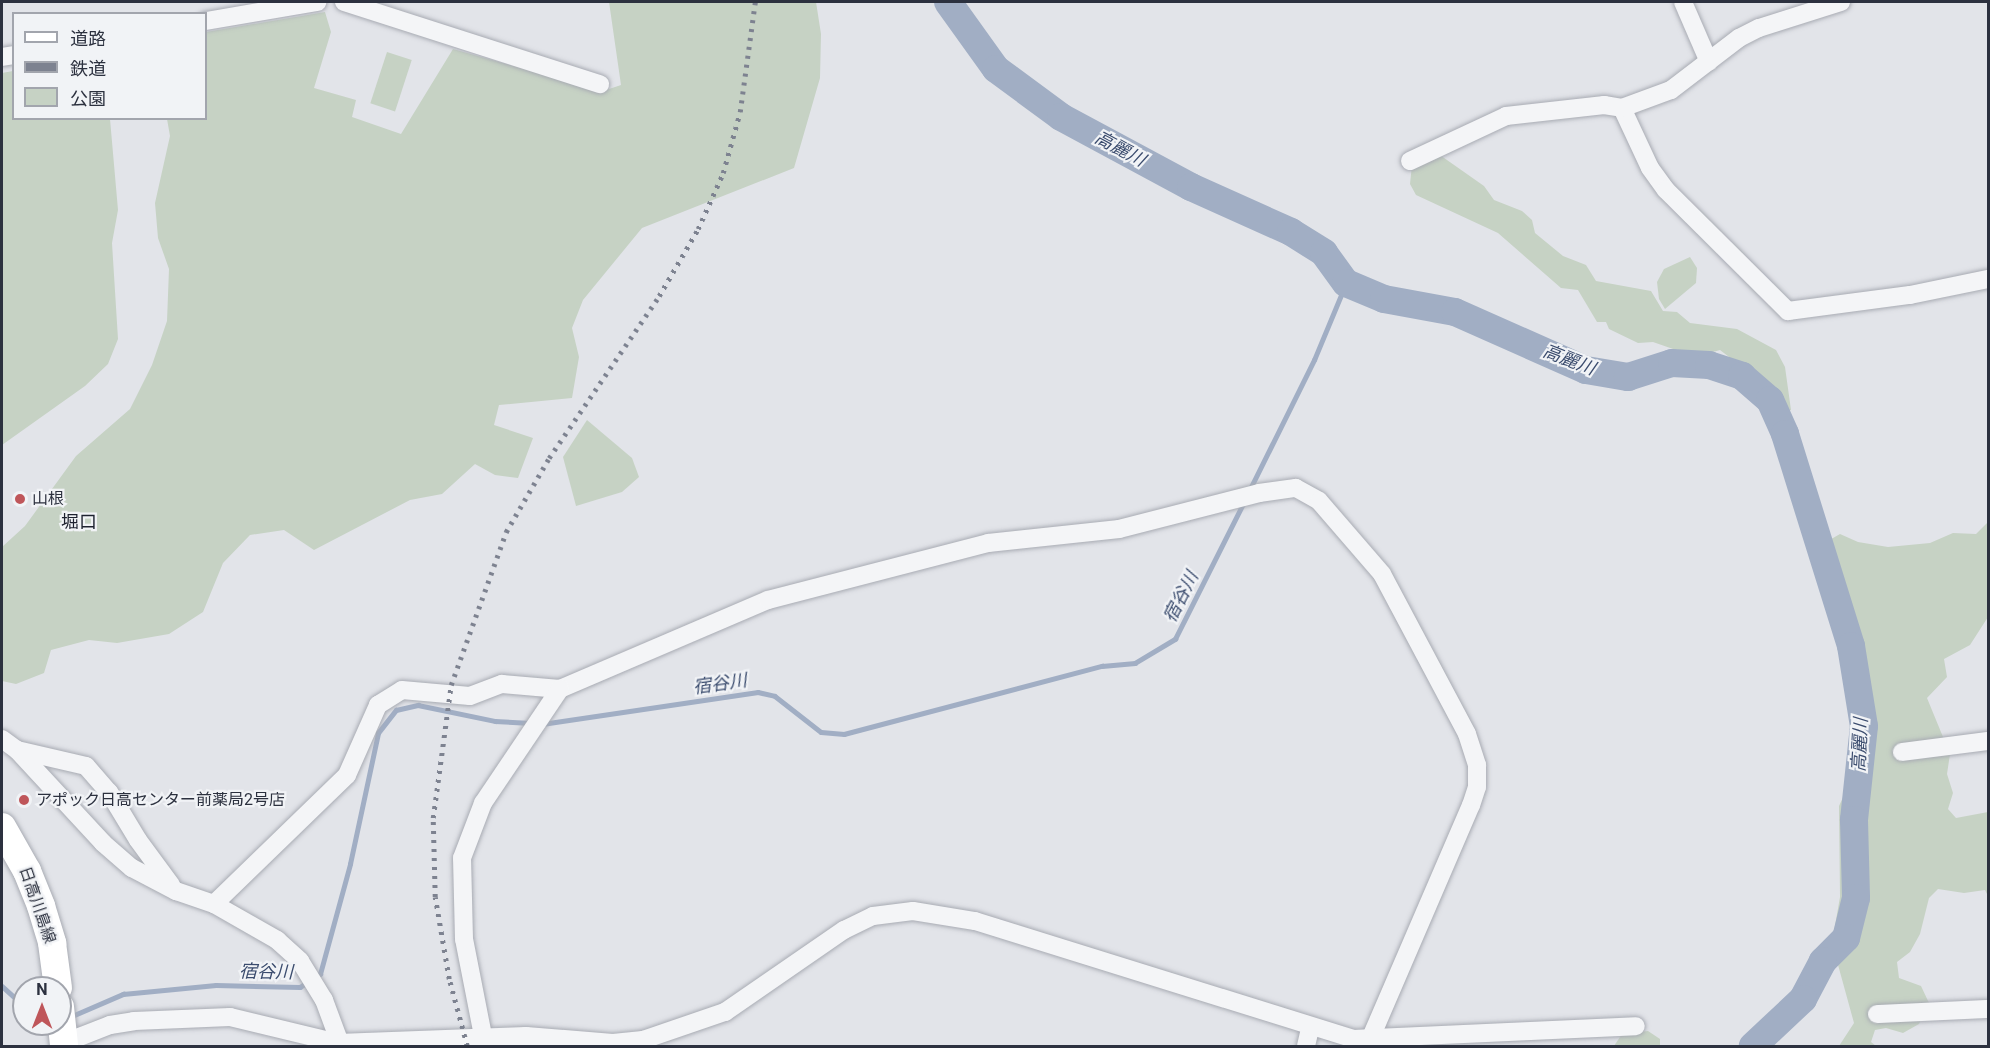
<!DOCTYPE html>
<meta charset="utf-8">
<style>
body{margin:0}
#map{position:relative;width:1990px;height:1048px;overflow:hidden;background:#e2e4e9;font-family:Roboto,"Noto Sans JP",sans-serif}
div>[style]{position:absolute}
.green>*{inset:0;background:#c6d2c4;transform-origin:0 0}
.stream>*{height:4.5px;margin:-2.25px;padding:0 2.25px;transform-origin:2.25px;border-radius:2.25px;background:#a1aec4}
.river>*{height:28px;margin:-14px;padding:0 14px;transform-origin:14px;border-radius:14px;background:#a1aec4}
.roads{filter:drop-shadow(0 0 2px #a8abb3) drop-shadow(0 0 2px #a8abb3)}
.minor>*{height:18px;margin:-9px;padding:0 9px;transform-origin:9px;border-radius:9px;background:#f4f5f7}
.primary>*{height:28px;margin:-14px;padding:0 14px;transform-origin:14px;border-radius:14px;background:#fff}
.rail>*{height:4.5px;margin-top:-2.25px;transform-origin:0;background:repeating-linear-gradient(90deg,#7d8290 0 3px,transparent 0 9px)}
.dots>*{width:16px;height:16px;translate:-50% -50%;box-sizing:border-box;border:3px solid #f1f3f6;border-radius:50%}
span{translate:-50% -50%;white-space:nowrap;text-align:center;line-height:1.15;-webkit-text-stroke:4.5px #f1f3f6;paint-order:stroke}
.poi-label{font-size:16px;color:#2c313f}
.left{translate:0 -50%;text-align:left}
.street-label{font-size:16px;color:#2c313f}
.water-label{font-size:18px;color:#3b4c6e;font-style:italic}
.neighbourhood-label{font-size:18px;color:#1e2230}
.frame{position:absolute;inset:0;border:3px solid #2c313f;pointer-events:none}
.legend{position:absolute;left:12px;top:12px;width:195px;height:108px;box-sizing:border-box;background:#f1f3f6;border:2px solid #a2a5ad;margin:0;padding:8px 10px;list-style:none;font-size:18px;color:#2c313f}
.legend li{display:flex;align-items:center;gap:12px;height:30px}
.legend b{width:30px;border:2px solid #a2a5ad}
.north{position:absolute;left:12px;top:976px;width:60px;height:60px;box-sizing:border-box;background:#f1f3f6;border:2px solid #a2a5ad;border-radius:50%;rotate:0deg;font-size:16px;font-weight:700;line-height:24px;text-align:center;color:#2c313f}
.north::after{content:'';display:block;margin:auto;width:21px;height:27px;background:#bf565a;clip-path:polygon(50% 0,100% 100%,50% 72%,0 100%)}
</style>
<div id="map">
<div class="green">
<div style="clip-path:polygon(609px 2px,816px 2px,821px 34px,820px 78px,794px 168px,642px 228px,583px 300px,572px 328px,579px 357px,572px 398px,499px 405px,494px 425px,533px 438px,518px 478px,495px 475px,475px 464px,442px 494px,410px 500px,314px 550px,284px 530px,250px 535px,223px 563px,203px 612px,169px 634px,117px 643px,89px 640px,51px 650px,44px 673px,16px 684px,2px 681px,2px 547px,25px 526px,76px 456px,130px 409px,152px 365px,167px 321px,169px 269px,158px 238px,155px 203px,170px 136px,167px 119px,206px 118px,206px 32px,325px 12px,331px 32px,314px 88px,356px 100px,352px 117px,401px 134px,453px 49px,603px 91px,621px 85px)"></div>
<div style="left:387px;top:52px;width:26px;height:54px;rotate:18deg"></div>
<div style="clip-path:polygon(13px 71px,14px 118px,110px 119px,118px 210px,112px 243px,118px 339px,108px 364px,85px 386px,2px 445px,2px 73px)"></div>
<div style="clip-path:polygon(1437px 153px,1484px 186px,1494px 200px,1522px 211px,1532px 220px,1535px 233px,1563px 256px,1586px 265px,1596px 281px,1651px 291px,1663px 311px,1677px 312px,1690px 323px,1737px 329px,1776px 350px,1785px 367px,1791px 410px,1785px 412px,1771px 389px,1720px 350px,1688px 359px,1676px 350px,1653px 342px,1638px 343px,1609px 329px,1606px 322px,1597px 322px,1578px 290px,1561px 288px,1498px 233px,1416px 195px,1410px 184px,1412px 165px)"></div>
<div style="clip-path:polygon(1690px 257px,1697px 268px,1696px 283px,1665px 309px,1659px 299px,1657px 282px,1664px 269px)"></div>
<div style="clip-path:polygon(587px 420px,632px 458px,639px 477px,622px 492px,576px 506px,563px 457px)"></div>
<div style="clip-path:polygon(1988px 522px,1988px 617px,1970px 645px,1944px 659px,1947px 677px,1927px 698px,1950px 754px,1947px 774px,1953px 793px,1948px 809px,1956px 818px,1988px 812px,1988px 896px,1985px 890px,1964px 893px,1938px 889px,1929px 898px,1920px 934px,1910px 952px,1897px 962px,1899px 978px,1921px 986px,1929px 1003px,1919px 1024px,1903px 1033px,1886px 1028px,1875px 1030px,1871px 1042px,1876px 1046px,1839px 1046px,1854px 1023px,1832px 943px,1840px 897px,1839px 806px,1852px 778px,1857px 743px,1852px 670px,1840px 651px,1819px 546px,1840px 534px,1858px 542px,1888px 547px,1930px 543px,1953px 533px,1976px 534px)"></div>
<div style="clip-path:polygon(1648px 1031px,1660px 1039px,1660px 1046px,1614px 1046px,1622px 1034px)"></div>
</div>
<div class="stream">
<div style="left:1250px;top:489px;width:144px;rotate:-63.6deg"></div>
<div style="left:1314px;top:360px;width:83px;rotate:-67.4deg"></div>
<div style="left:542px;top:724px;width:218px;rotate:-8.4deg"></div>
<div style="left:758px;top:692px;width:17px;rotate:13deg"></div>
<div style="left:775px;top:696px;width:58px;rotate:38deg"></div>
<div style="left:821px;top:732px;width:23px;rotate:5deg"></div>
<div style="left:844px;top:734px;width:267px;rotate:-14.8deg"></div>
<div style="left:1102px;top:666px;width:33px;rotate:-5deg"></div>
<div style="left:1135px;top:663px;width:47px;rotate:-31deg"></div>
<div style="left:1175px;top:639px;width:153px;rotate:-63.3deg"></div>
<div style="left:315px;top:977px;width:6px;rotate:-31deg"></div>
<div style="left:320px;top:974px;width:114px;rotate:-74.7deg"></div>
<div style="left:350px;top:864px;width:134px;rotate:-77.9deg"></div>
<div style="left:378px;top:733px;width:29px;rotate:-52deg"></div>
<div style="left:396px;top:710px;width:23px;rotate:-13deg"></div>
<div style="left:418px;top:705px;width:79px;rotate:11.7deg"></div>
<div style="left:495px;top:721px;width:36px;rotate:3deg"></div>
<div style="left:2px;top:986px;width:30px;rotate:42deg"></div>
<div style="left:72px;top:1016px;width:56px;rotate:-23.3deg"></div>
<div style="left:123px;top:994px;width:93px;rotate:-5.5deg"></div>
<div style="left:216px;top:985px;width:84px;rotate:1.4deg"></div>
<div style="left:300px;top:987px;width:9px;rotate:-32deg"></div>
</div>
<div class="river">
<div style="left:948px;top:2px;width:82px;rotate:54.4deg"></div>
<div style="left:996px;top:69px;width:81px;rotate:36.4deg"></div>
<div style="left:1061px;top:117px;width:148px;rotate:28.3deg"></div>
<div style="left:1191px;top:187px;width:110px;rotate:24.2deg"></div>
<div style="left:1291px;top:232px;width:39px;rotate:32deg"></div>
<div style="left:1324px;top:253px;width:37px;rotate:54deg"></div>
<div style="left:1346px;top:283px;width:41px;rotate:22.8deg"></div>
<div style="left:1384px;top:299px;width:72px;rotate:10.4deg"></div>
<div style="left:1455px;top:312px;width:143px;rotate:23.9deg"></div>
<div style="left:1586px;top:370px;width:43px;rotate:9.5deg"></div>
<div style="left:1628px;top:377px;width:46px;rotate:-17.7deg"></div>
<div style="left:1672px;top:363px;width:37px;rotate:3deg"></div>
<div style="left:1709px;top:365px;width:35px;rotate:18deg"></div>
<div style="left:1742px;top:376px;width:37px;rotate:41deg"></div>
<div style="left:1770px;top:400px;width:37px;rotate:66deg"></div>
<div style="left:1785px;top:434px;width:222px;rotate:72.7deg"></div>
<div style="left:1851px;top:646px;width:81px;rotate:80.8deg"></div>
<div style="left:1864px;top:726px;width:95px;rotate:96.1deg"></div>
<div style="left:1854px;top:820px;width:78px;rotate:88.5deg"></div>
<div style="left:1856px;top:898px;width:41px;rotate:104deg"></div>
<div style="left:1846px;top:938px;width:33px;rotate:135deg"></div>
<div style="left:1823px;top:961px;width:43px;rotate:117.8deg"></div>
<div style="left:1803px;top:999px;width:69px;rotate:136.8deg"></div>
</div>
<div class="roads">
<div class="minor">
<div style="left:344px;top:2px;width:269px;rotate:17.8deg"></div>
<div style="left:1683px;top:2px;width:65px;rotate:66.6deg"></div>
<div style="left:206px;top:21px;width:113px;rotate:-9.7deg"></div>
<div style="left:2px;top:57px;width:12px;rotate:-9deg"></div>
<div style="left:1622px;top:108px;width:66px;rotate:65deg"></div>
<div style="left:1650px;top:168px;width:27px;rotate:54deg"></div>
<div style="left:1666px;top:190px;width:172px;rotate:44.8deg"></div>
<div style="left:1788px;top:311px;width:123px;rotate:-7.5deg"></div>
<div style="left:1910px;top:295px;width:80px;rotate:-11.6deg"></div>
<div style="left:1410px;top:161px;width:106px;rotate:-25.1deg"></div>
<div style="left:1506px;top:116px;width:99px;rotate:-6.4deg"></div>
<div style="left:1604px;top:105px;width:18px;rotate:9deg"></div>
<div style="left:1622px;top:108px;width:52px;rotate:-20.2deg"></div>
<div style="left:1671px;top:90px;width:86px;rotate:-37.4deg"></div>
<div style="left:1739px;top:38px;width:22px;rotate:-27deg"></div>
<div style="left:1759px;top:28px;width:86px;rotate:-17.6deg"></div>
<div style="left:2px;top:739px;width:19px;rotate:36deg"></div>
<div style="left:17px;top:750px;width:127px;rotate:47.2deg"></div>
<div style="left:103px;top:843px;width:38px;rotate:41deg"></div>
<div style="left:132px;top:868px;width:50px;rotate:27.6deg"></div>
<div style="left:176px;top:891px;width:40px;rotate:18.9deg"></div>
<div style="left:214px;top:904px;width:73px;rotate:29.7deg"></div>
<div style="left:277px;top:940px;width:31px;rotate:42deg"></div>
<div style="left:300px;top:961px;width:46px;rotate:58.4deg"></div>
<div style="left:324px;top:1000px;width:49px;rotate:69.7deg"></div>
<div style="left:17px;top:750px;width:71px;rotate:13.1deg"></div>
<div style="left:86px;top:766px;width:35px;rotate:49deg"></div>
<div style="left:109px;top:792px;width:56px;rotate:58.9deg"></div>
<div style="left:138px;top:840px;width:56px;rotate:53.7deg"></div>
<div style="left:1902px;top:752px;width:87px;rotate:-7.3deg"></div>
<div style="left:214px;top:904px;width:185px;rotate:-44.1deg"></div>
<div style="left:347px;top:775px;width:77px;rotate:-66.1deg"></div>
<div style="left:378px;top:705px;width:28px;rotate:-32deg"></div>
<div style="left:402px;top:690px;width:68px;rotate:5deg"></div>
<div style="left:470px;top:696px;width:34px;rotate:-21deg"></div>
<div style="left:502px;top:684px;width:58px;rotate:4.9deg"></div>
<div style="left:560px;top:689px;width:226px;rotate:-23.2deg"></div>
<div style="left:768px;top:600px;width:227px;rotate:-14.5deg"></div>
<div style="left:988px;top:543px;width:132px;rotate:-6.1deg"></div>
<div style="left:1119px;top:529px;width:145px;rotate:-14.4deg"></div>
<div style="left:1259px;top:493px;width:37px;rotate:-8deg"></div>
<div style="left:1296px;top:488px;width:26px;rotate:29deg"></div>
<div style="left:1319px;top:501px;width:96px;rotate:49.2deg"></div>
<div style="left:1382px;top:574px;width:181px;rotate:62deg"></div>
<div style="left:1467px;top:734px;width:33px;rotate:72deg"></div>
<div style="left:1477px;top:765px;width:22px;rotate:90deg"></div>
<div style="left:1477px;top:787px;width:19px;rotate:108deg"></div>
<div style="left:1471px;top:805px;width:256px;rotate:113.3deg"></div>
<div style="left:1877px;top:1014px;width:111px;rotate:-2.6deg"></div>
<div style="left:64px;top:1043px;width:49px;rotate:-21.4deg"></div>
<div style="left:110px;top:1025px;width:24px;rotate:-9deg"></div>
<div style="left:134px;top:1021px;width:96px;rotate:-2.4deg"></div>
<div style="left:230px;top:1017px;width:111px;rotate:13.5deg"></div>
<div style="left:338px;top:1043px;width:188px;rotate:-2.1deg"></div>
<div style="left:526px;top:1036px;width:87px;rotate:4.6deg"></div>
<div style="left:613px;top:1043px;width:30px;rotate:-6deg"></div>
<div style="left:643px;top:1040px;width:87px;rotate:-18.9deg"></div>
<div style="left:725px;top:1012px;width:145px;rotate:-34.6deg"></div>
<div style="left:844px;top:930px;width:32px;rotate:-26deg"></div>
<div style="left:873px;top:916px;width:40px;rotate:-7.1deg"></div>
<div style="left:913px;top:911px;width:63px;rotate:9.2deg"></div>
<div style="left:975px;top:921px;width:396px;rotate:17.3deg"></div>
<div style="left:1353px;top:1039px;width:283px;rotate:-2.6deg"></div>
<div style="left:485px;top:1046px;width:109px;rotate:-101.1deg"></div>
<div style="left:464px;top:939px;width:81px;rotate:-91.4deg"></div>
<div style="left:462px;top:858px;width:59px;rotate:-69.1deg"></div>
<div style="left:483px;top:803px;width:138px;rotate:-56deg"></div>
<div style="left:1306px;top:1046px;width:18px;rotate:-77deg"></div>
</div>
<div class="primary">
<div style="left:2px;top:827px;width:51px;rotate:60.4deg"></div>
<div style="left:27px;top:871px;width:38px;rotate:68deg"></div>
<div style="left:41px;top:906px;width:39px;rotate:73deg"></div>
<div style="left:52px;top:943px;width:45px;rotate:82.4deg"></div>
<div style="left:60px;top:1007px;width:39px;rotate:84deg"></div>
</div>
</div>
<div class="rail">
<div style="left:467px;top:1046px;width:69px;rotate:-105deg"></div>
<div style="left:449px;top:979px;width:83px;rotate:-99.7deg"></div>
<div style="left:435px;top:897px;width:79px;rotate:-91.5deg"></div>
<div style="left:433px;top:818px;width:134px;rotate:-82.3deg"></div>
<div style="left:451px;top:685px;width:163px;rotate:-70.2deg"></div>
<div style="left:506px;top:532px;width:86px;rotate:-59.8deg"></div>
<div style="left:549px;top:458px;width:196px;rotate:-55.8deg"></div>
<div style="left:659px;top:296px;width:78px;rotate:-59.8deg"></div>
<div style="left:698px;top:229px;width:61px;rotate:-65.9deg"></div>
<div style="left:723px;top:173px;width:63px;rotate:-74.4deg"></div>
<div style="left:740px;top:112px;width:111px;rotate:-82.2deg"></div>
</div>
<div class="dots">
<div style="left:20px;top:499px;background:#bf565a"></div>
<div style="left:24px;top:800px;background:#bf565a"></div>
</div>
<div class="poi-label">
<span class="left" style="left:32px;top:499px">山根</span>
<span class="left" style="left:36px;top:800px">アポック日高センター前薬局2号店</span>
</div>
<div class="street-label">
<span style="left:37px;top:905px;rotate:71deg">日高川島線</span>
</div>
<div class="water-label">
<span style="left:1120px;top:149px;rotate:28deg">高麗川</span>
<span style="left:1569px;top:360px;rotate:21deg">高麗川</span>
<span style="left:1181px;top:597px;rotate:-63deg">宿谷川</span>
<span style="left:720px;top:684px;rotate:-8deg">宿谷川</span>
<span style="left:1860px;top:745px;rotate:-87deg">高麗川</span>
<span style="left:266px;top:972px;rotate:1deg">宿谷川</span>
</div>
<div class="neighbourhood-label">
<span style="left:79px;top:522px">堀口</span>
</div>
<div class="frame"></div>
<ul class="legend">
<li><b style="height:8px;background:#fff"></b>道路</li>
<li><b style="height:8px;background:#7d8290"></b>鉄道</li>
<li><b style="height:16px;background:#c6d2c4"></b>公園</li>
</ul>
<div class="north">N</div>
</div>
